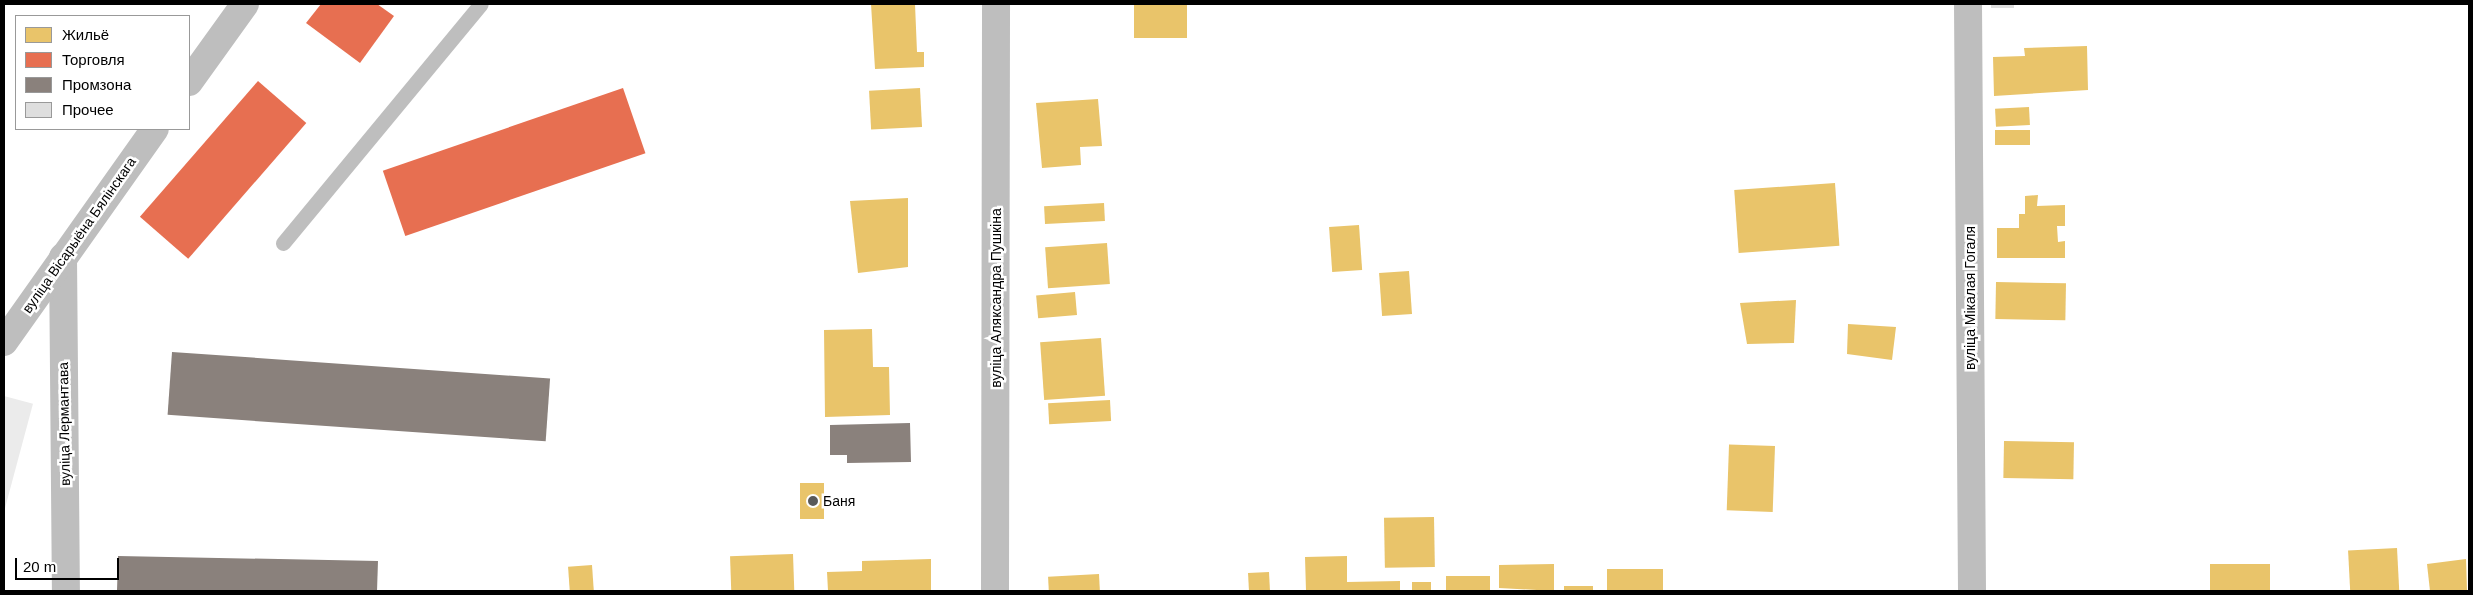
<!DOCTYPE html>
<meta charset="utf-8">
<style>
body{margin:0}
#map{position:relative;width:2473px;height:595px;overflow:hidden;background:#fff;font-family:Helvetica,sans-serif}
div>[style]{position:absolute}
.green>*{inset:0;background:#ebebeb;transform-origin:0 0}
.homes>*{inset:0;background:#e9c46a;transform-origin:0 0}
.shops>*{inset:0;background:#e76f51;transform-origin:0 0}
.industry>*{inset:0;background:#8a817c;transform-origin:0 0}
.building>*{inset:0;background:#dedede;transform-origin:0 0}
.lane>*{height:15px;margin:-7.5px;padding:0 7.5px;transform-origin:7.5px;border-radius:7.5px;background:#bebebe}
.street>*{height:28px;margin:-14px;padding:0 14px;transform-origin:14px;border-radius:14px;background:#bebebe}
.dots>*{width:14px;height:14px;translate:-50% -50%;box-sizing:border-box;border:2px solid #fff;border-radius:50%}
span{translate:-50% -50%;white-space:nowrap;text-align:center;line-height:1.15;-webkit-text-stroke:5px #fff;paint-order:stroke}
.street-label{font-size:14px;color:#000}
.poi-label{font-size:14px;color:#000}
.left{translate:0 -50%;text-align:left}
.frame{position:absolute;inset:0;border:5px solid #000;pointer-events:none}
.legend{position:absolute;left:15px;top:15px;width:175px;height:115px;box-sizing:border-box;background:#fff;border:1px solid #999;margin:0;padding:6px 9px;list-style:none;font-size:15px;color:#000}
.legend li{display:flex;align-items:center;gap:10px;height:25px}
.legend b{width:25px;border:1px solid #999}
.scale{position:absolute;left:15px;top:558px;width:104px;height:22px;box-sizing:border-box;border:2px solid #000;border-top:0;padding-left:6px;font-size:15px;line-height:18px;white-space:nowrap;color:#000;-webkit-text-stroke:4px #fff;paint-order:stroke}
</style>
<div id="map">
<div class="green">
<div style="left:4px;top:396px;width:30px;height:195px;rotate:15deg"></div>
</div>
<div class="homes">
<div style="clip-path:polygon(871px 4px,915px 4px,917px 52px,924px 52px,924px 67px,875px 69px)"></div>
<div style="left:1134px;top:4px;width:53px;height:34px"></div>
<div style="clip-path:polygon(2087px 46px,2088px 90px,1994px 96px,1993px 57px,2025px 56px,2024px 48px)"></div>
<div style="left:920px;top:88px;width:39px;height:51px;rotate:87deg"></div>
<div style="clip-path:polygon(1098px 99px,1102px 146px,1080px 147px,1081px 165px,1042px 168px,1036px 103px)"></div>
<div style="left:2029px;top:107px;width:18px;height:34px;rotate:87deg"></div>
<div style="left:2030px;top:130px;width:15px;height:35px;rotate:90deg"></div>
<div style="left:1835px;top:183px;width:63px;height:101px;rotate:86deg"></div>
<div style="clip-path:polygon(2038px 195px,2037px 206px,2065px 205px,2065px 226px,2057px 226px,2058px 242px,2065px 241px,2065px 258px,1997px 258px,1997px 228px,2019px 228px,2019px 214px,2025px 214px,2025px 196px)"></div>
<div style="clip-path:polygon(908px 198px,908px 267px,858px 273px,850px 201px)"></div>
<div style="left:1104px;top:203px;width:18px;height:60px;rotate:87deg"></div>
<div style="left:1359px;top:225px;width:45px;height:30px;rotate:86deg"></div>
<div style="left:1107px;top:243px;width:41px;height:62px;rotate:86deg"></div>
<div style="left:1409px;top:271px;width:43px;height:30px;rotate:86deg"></div>
<div style="left:1996px;top:282px;width:70px;height:37px;rotate:1deg"></div>
<div style="left:1075px;top:292px;width:23px;height:39px;rotate:85deg"></div>
<div style="clip-path:polygon(1796px 300px,1794px 343px,1747px 344px,1740px 303px)"></div>
<div style="clip-path:polygon(1848px 324px,1896px 327px,1892px 360px,1847px 354px)"></div>
<div style="clip-path:polygon(872px 329px,873px 367px,889px 367px,890px 415px,825px 417px,824px 330px)"></div>
<div style="left:1101px;top:338px;width:58px;height:61px;rotate:86deg"></div>
<div style="left:1110px;top:400px;width:21px;height:62px;rotate:87deg"></div>
<div style="left:2004px;top:441px;width:70px;height:37px;rotate:1deg"></div>
<div style="left:1775px;top:446px;width:66px;height:46px;rotate:92deg"></div>
<div style="left:800px;top:483px;width:24px;height:36px"></div>
<div style="left:1434px;top:517px;width:50px;height:50px;rotate:89deg"></div>
<div style="left:2397px;top:548px;width:43px;height:49px;rotate:87deg"></div>
<div style="left:793px;top:554px;width:37px;height:63px;rotate:88deg"></div>
<div style="clip-path:polygon(1347px 556px,1347px 582px,1400px 581px,1400px 591px,1306px 591px,1305px 557px)"></div>
<div style="clip-path:polygon(931px 559px,931px 591px,828px 591px,827px 572px,862px 571px,862px 561px)"></div>
<div style="clip-path:polygon(2466px 559px,2467px 591px,2430px 591px,2427px 564px)"></div>
<div style="clip-path:polygon(1554px 564px,1554px 591px,1499px 588px,1499px 565px)"></div>
<div style="left:2270px;top:564px;width:27px;height:60px;rotate:90deg"></div>
<div style="left:592px;top:565px;width:26px;height:24px;rotate:86deg"></div>
<div style="left:1607px;top:569px;width:56px;height:22px"></div>
<div style="left:1269px;top:572px;width:19px;height:21px;rotate:87deg"></div>
<div style="left:1099px;top:574px;width:17px;height:51px;rotate:87deg"></div>
<div style="left:1446px;top:576px;width:44px;height:15px"></div>
<div style="left:1412px;top:582px;width:19px;height:9px"></div>
<div style="left:1564px;top:586px;width:29px;height:5px"></div>
</div>
<div class="shops">
<div style="clip-path:polygon(321px 4px,377px 4px,394px 16px,360px 63px,306px 23px)"></div>
<div style="left:258px;top:81px;width:64px;height:180px;rotate:41deg"></div>
<div style="left:623px;top:88px;width:69px;height:254px;rotate:71deg"></div>
</div>
<div class="industry">
<div style="left:172px;top:352px;width:379px;height:63px;rotate:4deg"></div>
<div style="clip-path:polygon(910px 423px,911px 462px,847px 463px,847px 455px,830px 455px,830px 425px)"></div>
<div style="clip-path:polygon(118px 556px,378px 561px,377px 591px,117px 591px)"></div>
</div>
<div class="building">
<div style="left:1991px;top:4px;width:23px;height:4px"></div>
</div>
<div class="lane">
<div style="left:283px;top:243px;width:310px;rotate:-50.4deg"></div>
</div>
<div class="street">
<div style="left:1968px;top:4px;width:587px;rotate:89.61deg"></div>
<div style="left:189px;top:82px;width:96px;rotate:-54.3deg"></div>
<div style="left:63px;top:257px;width:334px;rotate:89.5deg"></div>
<div style="left:4px;top:342px;width:261px;rotate:-54.7deg"></div>
<div style="left:995px;top:591px;width:587px;rotate:-89.9deg"></div>
</div>
<div class="dots">
<div style="left:813px;top:501px;background:#595959"></div>
</div>
<div class="street-label">
<span style="left:79px;top:235px;rotate:-55deg">вуліца Вісарыёна Бялінскага</span>
<span style="left:996px;top:298px;rotate:-90deg">вуліца Аляксандра Пушкіна</span>
<span style="left:1970px;top:298px;rotate:-90deg">вуліца Мікалая Гогаля</span>
<span style="left:64px;top:424px;rotate:-91deg">вуліца Лермантава</span>
</div>
<div class="poi-label">
<span class="left" style="left:823px;top:501px">Баня</span>
</div>
<div class="frame"></div>
<ul class="legend">
<li><b style="height:14px;background:#e9c46a"></b>Жильё</li>
<li><b style="height:14px;background:#e76f51"></b>Торговля</li>
<li><b style="height:14px;background:#8a817c"></b>Промзона</li>
<li><b style="height:14px;background:#dedede"></b>Прочее</li>
</ul>
<div class="scale">20 m</div>
</div>
